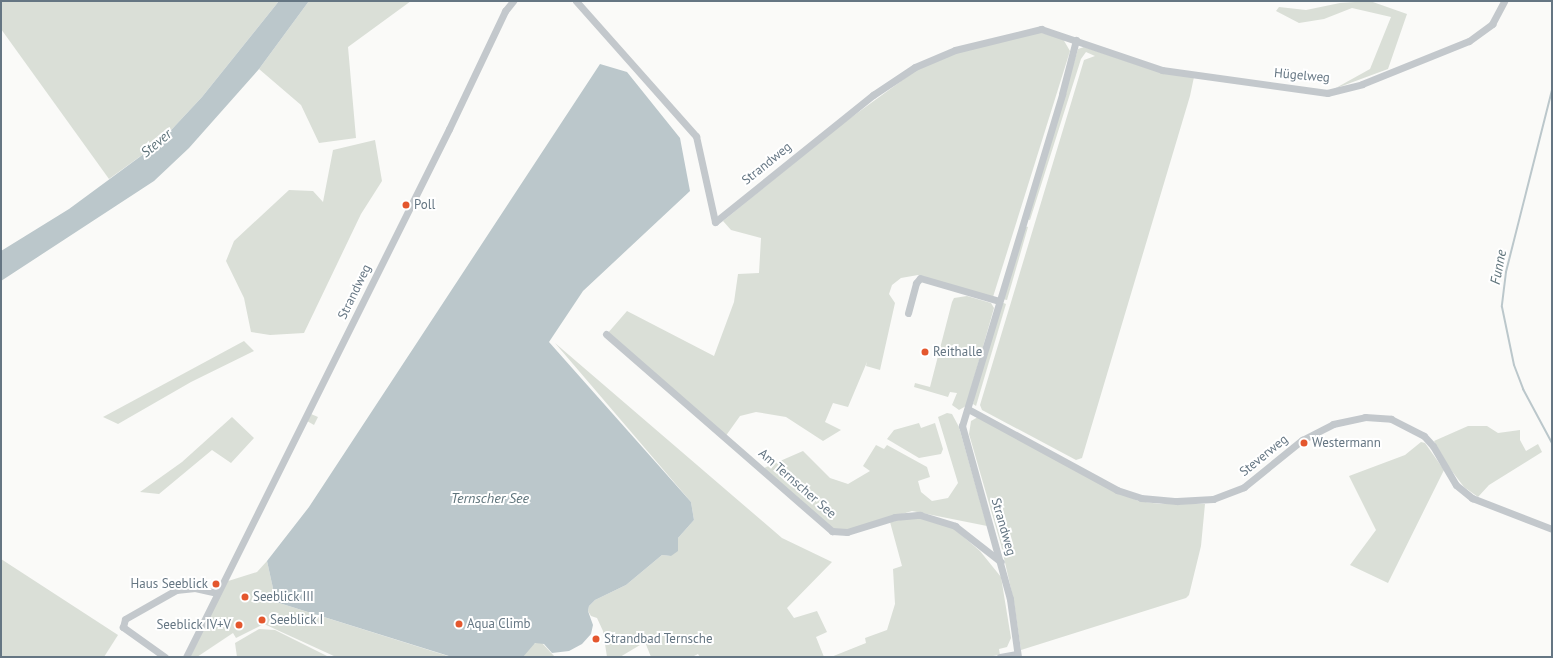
<!DOCTYPE html>
<meta charset="utf-8">
<style>
body{margin:0}
#map{position:relative;width:1553px;height:658px;overflow:hidden;background:#fafaf8;font-family:"PT Sans",sans-serif}
div>[style]{position:absolute}
.green>*{inset:0;background:#dadfd7}
.water>*{inset:0;background:#bbc7cb}
.stream>*{height:2px;margin:-1px;padding:0 1px;transform-origin:1px;border-radius:1px;background:#bbc7cb}
.minor>*{height:7px;margin:-3.5px;padding:0 3.5px;transform-origin:3.5px;border-radius:3.5px;background:#c3c8cc}
.dots>*{width:11px;height:11px;translate:-50% -50%;box-sizing:border-box;border:2px solid #fff;border-radius:50%}
span{translate:-50% -50%;white-space:nowrap;text-align:center;line-height:1.15;-webkit-text-stroke:4px #fff;paint-order:stroke}
.street-label{font-size:13px;color:#657683}
.poi-label{font-size:13px;color:#657683}
.left{translate:0 -50%;text-align:left}
.right{translate:-100% -50%;text-align:right}
.water-label{font-size:14px;color:#60757c;font-style:italic}
.frame{position:absolute;inset:0;border:2px solid #657683;pointer-events:none}
</style>
<div id="map">
<div class="green">
<div style="clip-path:polygon(1px 1px,279px 1px,202px 97px,160px 142px,109px 179px,1px 29px)"></div>
<div style="clip-path:polygon(309px 1px,411px 1px,348px 47px,356px 138px,319px 143px,301px 105px,259px 69px)"></div>
<div style="clip-path:polygon(1370px 1px,1407px 14px,1388px 69px,1334px 89px,1370px 69px,1391px 17px,1352px 8px,1324px 19px,1299px 23px,1276px 11px,1279px 7px,1306px 10px,1340px 3px)"></div>
<div style="clip-path:polygon(1035px 31px,1063px 39px,1070px 51px,993px 297px,918px 275px,901px 278px,892px 285px,889px 294px,895px 303px,880px 370px,866px 366px,867px 362px,848px 407px,833px 403px,825px 422px,841px 430px,823px 441px,786px 417px,756px 412px,740px 416px,725px 437px,607px 334px,627px 311px,714px 356px,734px 302px,738px 274px,759px 273px,761px 238px,731px 230px,723px 221px,838px 127px,915px 71px,944px 57px)"></div>
<div style="clip-path:polygon(1084px 47px,1153px 70px,1194px 77px,1190px 96px,1082px 458px,1076px 460px,982px 410px,980px 405px,1084px 60px,1095px 56px,1086px 52px,1081px 59px,1030px 220px,1026px 219px,1078px 49px)"></div>
<div style="clip-path:polygon(375px 140px,382px 181px,361px 214px,304px 333px,270px 335px,251px 332px,244px 298px,226px 261px,234px 241px,289px 190px,313px 191px,323px 202px,333px 150px)"></div>
<div style="clip-path:polygon(1024px 226px,1028px 227px,1007px 300px,1002px 299px)"></div>
<div style="clip-path:polygon(967px 296px,991px 303px,994px 308px,966px 406px,959px 410px,952px 405px,957px 393px,950px 392px,948px 397px,914px 387px,915px 383px,930px 387px,952px 302px,954px 298px)"></div>
<div style="clip-path:polygon(1001px 302px,1006px 304px,976px 406px,973px 404px,974px 398px)"></div>
<div style="clip-path:polygon(244px 341px,254px 351px,191px 382px,118px 424px,103px 417px)"></div>
<div style="clip-path:polygon(555px 343px,782px 538px,832px 562px,787px 608px,794px 618px,817px 611px,827px 632px,816px 637px,824px 657px,700px 657px,698px 654px,692px 657px,651px 657px,645px 642px,620px 657px,607px 657px,603px 631px,597px 618px,591px 616px,588px 611px,589px 606px,595px 600px,626px 585px,662px 555px,671px 556px,678px 538px,694px 520px,691px 502px)"></div>
<div style="clip-path:polygon(947px 413px,952px 414px,959px 427px,987px 526px,912px 511px,847px 531px,832px 531px,764px 468px,803px 451px,830px 478px,848px 484px,870px 471px,863px 466px,876px 445px,884px 449px,887px 445px,927px 467px,930px 477px,918px 481px,921px 492px,932px 501px,948px 498px,958px 483px,938px 417px)"></div>
<div style="clip-path:polygon(311px 414px,318px 417px,314px 425px,307px 421px)"></div>
<div style="clip-path:polygon(232px 417px,254px 438px,231px 463px,212px 450px,159px 494px,140px 492px,182px 462px)"></div>
<div style="clip-path:polygon(978px 417px,1138px 501px,1160px 504px,1205px 504px,1201px 546px,1189px 595px,1186px 598px,1021px 650px,1014px 602px,1001px 545px,969px 434px,971px 421px)"></div>
<div style="clip-path:polygon(919px 423px,921px 428px,935px 423px,943px 449px,941px 454px,919px 458px,887px 439px,894px 430px)"></div>
<div style="clip-path:polygon(1468px 426px,1487px 426px,1498px 433px,1520px 430px,1520px 440px,1526px 451px,1538px 444px,1542px 452px,1489px 485px,1478px 497px,1464px 487px,1448px 466px,1434px 441px)"></div>
<div style="clip-path:polygon(1421px 442px,1425px 443px,1444px 470px,1388px 583px,1350px 565px,1376px 530px,1349px 476px,1405px 455px)"></div>
<div style="clip-path:polygon(916px 517px,952px 527px,980px 551px,1001px 577px,1011px 638px,1007px 647px,999px 649px,1000px 655px,986px 657px,831px 657px,866px 643px,865px 638px,887px 630px,895px 604px,893px 569px,902px 566px,890px 522px)"></div>
<div style="clip-path:polygon(1px 559px,118px 635px,104px 657px,1px 657px)"></div>
<div style="clip-path:polygon(267px 561px,276px 602px,451px 657px,336px 657px,264px 624px,236px 638px,233px 633px,197px 657px,188px 657px,225px 582px,257px 572px)"></div>
<div style="clip-path:polygon(259px 629px,275px 630px,329px 657px,237px 657px,235px 643px)"></div>
<div style="clip-path:polygon(541px 642px,555px 657px,523px 657px,531px 644px)"></div>
</div>
<div class="water">
<div style="clip-path:polygon(279px 1px,309px 1px,259px 69px,189px 148px,154px 181px,1px 281px,1px 251px,69px 209px,160px 142px,202px 97px)"></div>
<div style="clip-path:polygon(600px 64px,627px 72px,680px 138px,690px 191px,583px 291px,549px 342px,691px 502px,694px 520px,678px 538px,678px 551px,671px 556px,662px 555px,626px 585px,595px 600px,589px 606px,588px 611px,593px 625px,591px 634px,582px 644px,569px 651px,552px 653px,544px 644px,535px 643px,523px 657px,452px 657px,276px 602px,267px 561px,309px 507px)"></div>
</div>
<div class="stream">
<div style="left:1552px;top:90px;width:188px;rotate:104.2deg"></div>
<div style="left:1506px;top:272px;width:35px;rotate:97deg"></div>
<div style="left:1502px;top:307px;width:59px;rotate:78.3deg"></div>
<div style="left:1514px;top:365px;width:26px;rotate:69deg"></div>
<div style="left:1523px;top:389px;width:61px;rotate:61.8deg"></div>
</div>
<div class="minor">
<div style="left:576px;top:1px;width:181px;rotate:48.4deg"></div>
<div style="left:696px;top:136px;width:88px;rotate:77.5deg"></div>
<div style="left:715px;top:222px;width:203px;rotate:-38.8deg"></div>
<div style="left:873px;top:95px;width:50px;rotate:-33.7deg"></div>
<div style="left:915px;top:67px;width:43px;rotate:-23deg"></div>
<div style="left:955px;top:50px;width:89px;rotate:-13.7deg"></div>
<div style="left:1041px;top:29px;width:128px;rotate:18.7deg"></div>
<div style="left:1162px;top:70px;width:167px;rotate:7.9deg"></div>
<div style="left:1327px;top:93px;width:36px;rotate:-14deg"></div>
<div style="left:1362px;top:84px;width:115px;rotate:-21.9deg"></div>
<div style="left:1469px;top:41px;width:29px;rotate:-36deg"></div>
<div style="left:1492px;top:24px;width:26px;rotate:-62deg"></div>
<div style="left:908px;top:313px;width:31px;rotate:-75deg"></div>
<div style="left:916px;top:283px;width:6px;rotate:-51deg"></div>
<div style="left:920px;top:278px;width:82px;rotate:16.2deg"></div>
<div style="left:606px;top:334px;width:300px;rotate:41.1deg"></div>
<div style="left:832px;top:531px;width:15px;rotate:4deg"></div>
<div style="left:847px;top:532px;width:50px;rotate:-17.4deg"></div>
<div style="left:895px;top:517px;width:25px;rotate:-5deg"></div>
<div style="left:920px;top:515px;width:37px;rotate:17deg"></div>
<div style="left:955px;top:526px;width:58px;rotate:38deg"></div>
<div style="left:968px;top:409px;width:170px;rotate:28.5deg"></div>
<div style="left:1117px;top:490px;width:25px;rotate:18deg"></div>
<div style="left:1141px;top:498px;width:36px;rotate:5deg"></div>
<div style="left:1177px;top:501px;width:36px;rotate:-3deg"></div>
<div style="left:1213px;top:499px;width:33px;rotate:-21deg"></div>
<div style="left:1244px;top:487px;width:75px;rotate:-39deg"></div>
<div style="left:1302px;top:440px;width:35px;rotate:-27deg"></div>
<div style="left:1333px;top:424px;width:33px;rotate:-12deg"></div>
<div style="left:1365px;top:417px;width:26px;rotate:4deg"></div>
<div style="left:1391px;top:419px;width:37px;rotate:27deg"></div>
<div style="left:1424px;top:436px;width:13px;rotate:48deg"></div>
<div style="left:1433px;top:446px;width:45px;rotate:59.5deg"></div>
<div style="left:1456px;top:485px;width:21px;rotate:39deg"></div>
<div style="left:1472px;top:498px;width:86px;rotate:21.2deg"></div>
<div style="left:165px;top:657px;width:52px;rotate:-144.5deg"></div>
<div style="left:123px;top:627px;width:8px;rotate:-76deg"></div>
<div style="left:125px;top:619px;width:59px;rotate:-29.6deg"></div>
<div style="left:176px;top:590px;width:19px;rotate:-6deg"></div>
<div style="left:195px;top:588px;width:23px;rotate:13deg"></div>
<div style="left:186px;top:657px;width:590px;rotate:-63.52deg"></div>
<div style="left:449px;top:129px;width:131px;rotate:-64.6deg"></div>
<div style="left:505px;top:11px;width:13px;rotate:-51deg"></div>
<div style="left:1000px;top:657px;width:17px;rotate:-10deg"></div>
<div style="left:1018px;top:657px;width:59px;rotate:-97.9deg"></div>
<div style="left:1010px;top:599px;width:180px;rotate:-105.5deg"></div>
<div style="left:962px;top:426px;width:347px;rotate:-73.2deg"></div>
<div style="left:1062px;top:94px;width:56px;rotate:-75.5deg"></div>
</div>
<div class="dots">
<div style="left:406px;top:205px;background:#e4572e"></div>
<div style="left:925px;top:352px;background:#e4572e"></div>
<div style="left:1304px;top:443px;background:#e4572e"></div>
<div style="left:216px;top:584px;background:#e4572e"></div>
<div style="left:245px;top:597px;background:#e4572e"></div>
<div style="left:262px;top:620px;background:#e4572e"></div>
<div style="left:459px;top:624px;background:#e4572e"></div>
<div style="left:239px;top:625px;background:#e4572e"></div>
<div style="left:596px;top:639px;background:#e4572e"></div>
</div>
<div class="street-label">
<span style="left:1302px;top:76px;rotate:5deg">Hügelweg</span>
<span style="left:767px;top:164px;rotate:-39deg">Strandweg</span>
<span style="left:355px;top:292px;rotate:-64deg">Strandweg</span>
<span style="left:1264px;top:456px;rotate:-39deg">Steverweg</span>
<span style="left:797px;top:484px;rotate:41deg">Am Ternscher See</span>
<span style="left:1003px;top:527px;rotate:74deg">Strandweg</span>
</div>
<div class="poi-label">
<span class="left" style="left:414px;top:205px">Poll</span>
<span class="left" style="left:933px;top:352px">Reithalle</span>
<span class="left" style="left:1312px;top:443px">Westermann</span>
<span class="right" style="left:208px;top:584px">Haus Seeblick</span>
<span class="left" style="left:253px;top:597px">Seeblick III</span>
<span class="left" style="left:270px;top:620px">Seeblick I</span>
<span class="left" style="left:467px;top:624px">Aqua Climb</span>
<span class="right" style="left:231px;top:625px">Seeblick IV+V</span>
<span class="left" style="left:604px;top:639px">Strandbad Ternsche</span>
</div>
<div class="water-label">
<span style="left:156px;top:143px;rotate:-40deg">Stever</span>
<span style="left:1498px;top:267px;rotate:-79deg">Funne</span>
<span style="left:490px;top:498px">Ternscher See</span>
</div>
<div class="frame"></div>
</div>
